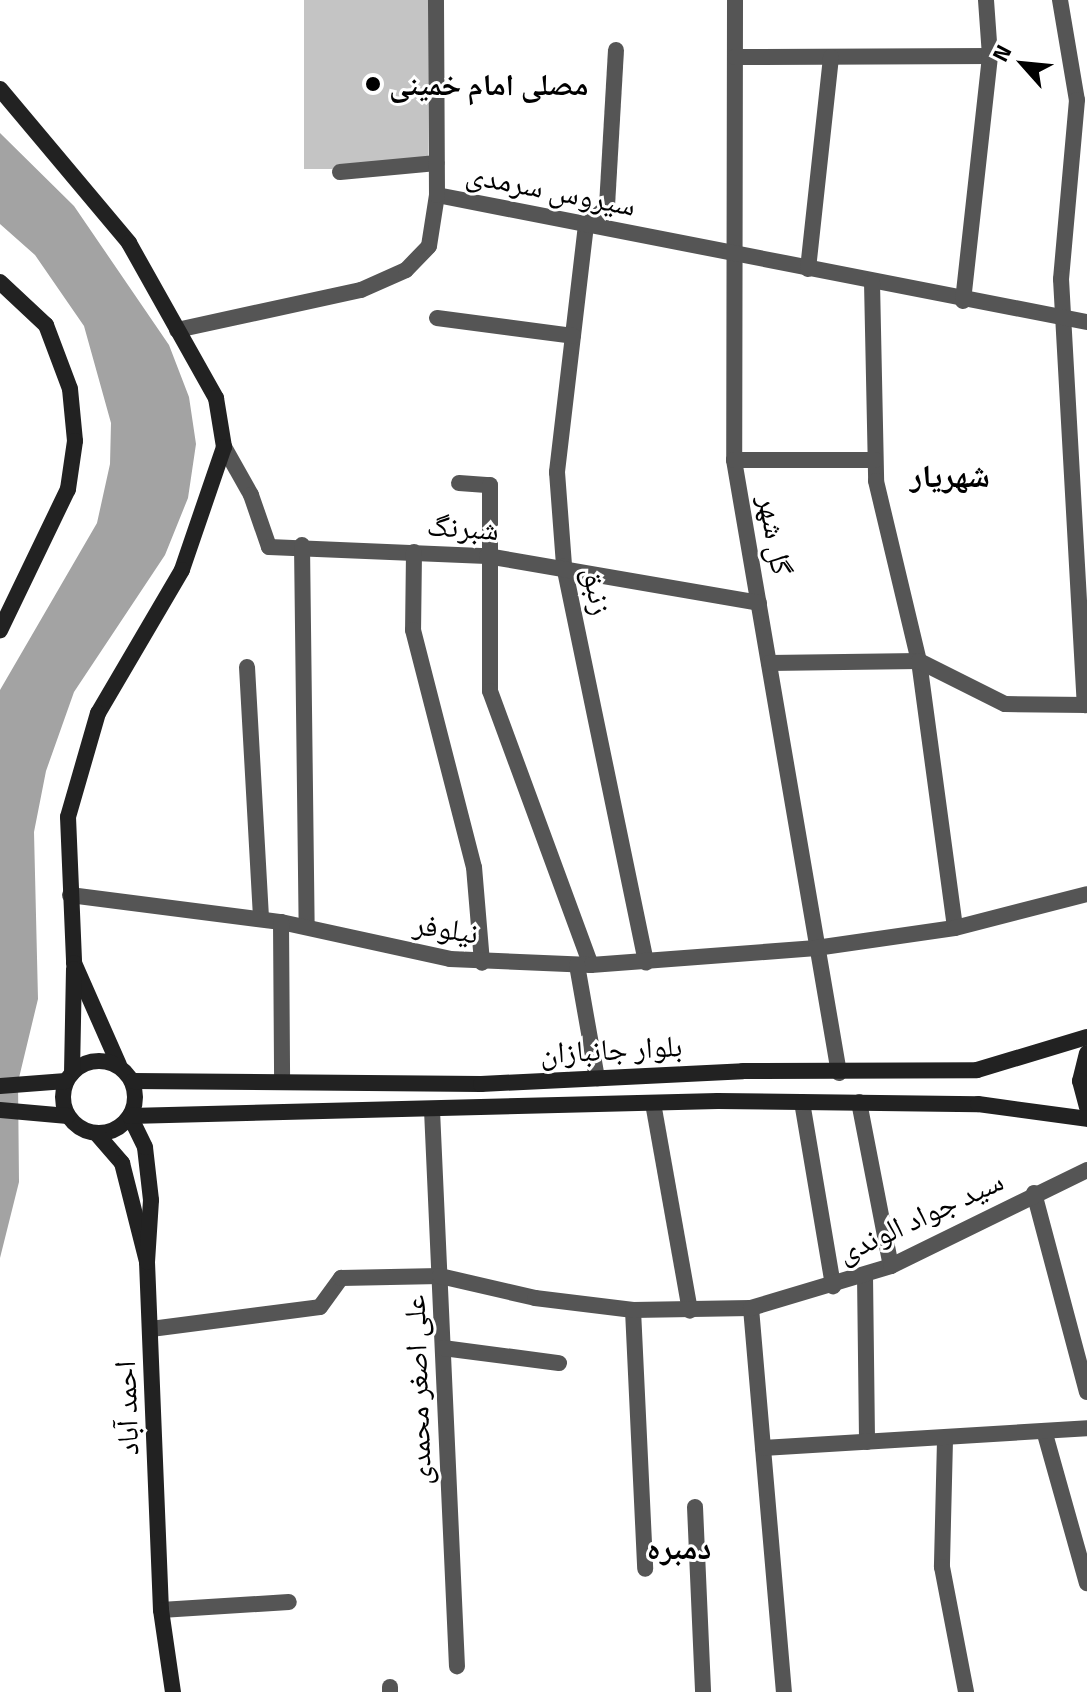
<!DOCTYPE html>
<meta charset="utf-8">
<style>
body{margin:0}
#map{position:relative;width:1087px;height:1692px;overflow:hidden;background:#fff;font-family:"Titillium Web","Noto Naskh Arabic",sans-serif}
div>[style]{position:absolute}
.water>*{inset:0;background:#a3a3a3}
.building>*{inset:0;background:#c4c4c4;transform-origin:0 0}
.street>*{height:16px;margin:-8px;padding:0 8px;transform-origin:8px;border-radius:8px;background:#555}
.secondary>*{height:16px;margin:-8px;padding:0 8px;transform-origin:8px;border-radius:8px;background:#222}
.secondary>.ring{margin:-8px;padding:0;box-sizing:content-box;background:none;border:16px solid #222;border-radius:50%}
.dots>*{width:22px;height:22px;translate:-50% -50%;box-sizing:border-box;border:4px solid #fff;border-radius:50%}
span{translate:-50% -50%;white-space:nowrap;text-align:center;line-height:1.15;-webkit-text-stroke:6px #fff;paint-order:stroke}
.poi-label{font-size:30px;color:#000;font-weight:700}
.left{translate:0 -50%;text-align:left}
.street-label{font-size:30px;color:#000}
.neighbourhood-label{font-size:32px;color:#000;font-weight:700}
.north{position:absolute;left:983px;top:24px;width:80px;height:80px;-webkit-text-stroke:6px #fff;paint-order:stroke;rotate:297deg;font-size:22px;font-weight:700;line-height:32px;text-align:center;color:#000}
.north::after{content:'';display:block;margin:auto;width:28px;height:36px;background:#000;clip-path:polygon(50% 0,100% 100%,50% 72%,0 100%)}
</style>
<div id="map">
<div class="water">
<div style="clip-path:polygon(0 133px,74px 206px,169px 345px,189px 397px,196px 444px,188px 498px,165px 555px,74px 692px,46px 771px,34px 832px,38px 999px,18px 1082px,19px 1182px,0 1258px,0 690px,97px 523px,110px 464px,111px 423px,84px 326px,35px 255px,0 224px)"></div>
</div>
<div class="building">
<div style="left:304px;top:0;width:124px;height:169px"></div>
</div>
<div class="street">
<div style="left:735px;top:0;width:460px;rotate:90.1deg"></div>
<div style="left:734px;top:460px;width:622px;rotate:80.28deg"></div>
<div style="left:1060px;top:0;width:101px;rotate:80.4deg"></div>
<div style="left:1077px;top:100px;width:180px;rotate:95.1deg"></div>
<div style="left:1061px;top:279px;width:427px;rotate:86.8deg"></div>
<div style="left:616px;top:50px;width:157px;rotate:93.3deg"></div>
<div style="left:607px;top:207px;width:28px;rotate:139deg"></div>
<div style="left:586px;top:225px;width:249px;rotate:96.7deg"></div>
<div style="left:557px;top:472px;width:94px;rotate:85.7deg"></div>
<div style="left:564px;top:566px;width:405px;rotate:78.3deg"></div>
<div style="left:735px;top:57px;width:255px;rotate:-0.2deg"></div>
<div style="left:340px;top:172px;width:97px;rotate:-5.3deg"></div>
<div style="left:437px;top:195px;width:662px;rotate:11.06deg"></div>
<div style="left:808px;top:269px;width:213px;rotate:-83.8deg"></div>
<div style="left:872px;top:282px;width:199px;rotate:88.8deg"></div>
<div style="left:876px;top:481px;width:185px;rotate:76.6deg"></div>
<div style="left:919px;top:661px;width:269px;rotate:82.3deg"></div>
<div style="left:963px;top:301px;width:246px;rotate:-83.7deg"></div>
<div style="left:990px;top:56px;width:56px;rotate:-94.1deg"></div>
<div style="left:437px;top:318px;width:137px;rotate:7.5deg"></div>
<div style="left:177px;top:330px;width:188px;rotate:-12.3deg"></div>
<div style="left:361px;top:290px;width:49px;rotate:-24deg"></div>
<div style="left:406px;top:270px;width:33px;rotate:-46deg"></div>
<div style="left:429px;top:246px;width:52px;rotate:-81.1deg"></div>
<div style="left:437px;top:195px;width:195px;rotate:-90.3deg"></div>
<div style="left:224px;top:447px;width:55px;rotate:60.6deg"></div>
<div style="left:251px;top:495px;width:55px;rotate:70.9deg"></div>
<div style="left:269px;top:547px;width:218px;rotate:2.4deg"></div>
<div style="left:487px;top:556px;width:276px;rotate:9.8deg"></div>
<div style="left:734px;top:460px;width:141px"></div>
<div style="left:459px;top:483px;width:31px;rotate:4deg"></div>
<div style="left:490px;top:485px;width:206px;rotate:90deg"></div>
<div style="left:490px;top:691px;width:292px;rotate:69.8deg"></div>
<div style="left:302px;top:545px;width:382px;rotate:89.3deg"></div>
<div style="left:414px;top:552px;width:78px;rotate:90.7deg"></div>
<div style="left:413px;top:630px;width:245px;rotate:75.6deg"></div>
<div style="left:474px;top:867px;width:96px;rotate:85.2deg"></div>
<div style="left:769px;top:663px;width:150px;rotate:-0.8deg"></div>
<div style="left:919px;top:661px;width:96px;rotate:26.6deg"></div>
<div style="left:1005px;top:704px;width:82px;rotate:0.7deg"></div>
<div style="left:247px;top:667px;width:252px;rotate:86.8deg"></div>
<div style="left:70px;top:895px;width:213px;rotate:7.3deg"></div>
<div style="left:281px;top:922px;width:173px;rotate:12.3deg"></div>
<div style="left:450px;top:959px;width:141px;rotate:2.4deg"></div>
<div style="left:591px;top:965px;width:226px;rotate:-4.3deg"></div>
<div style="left:816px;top:948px;width:140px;rotate:-8.2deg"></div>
<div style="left:955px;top:928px;width:136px;rotate:-14.4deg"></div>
<div style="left:281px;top:922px;width:160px;rotate:89.6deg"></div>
<div style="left:577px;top:965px;width:115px;rotate:80deg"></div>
<div style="left:802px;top:1102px;width:187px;rotate:80.4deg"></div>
<div style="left:859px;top:1102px;width:167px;rotate:79deg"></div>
<div style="left:653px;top:1103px;width:211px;rotate:79.9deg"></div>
<div style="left:432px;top:1110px;width:557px;rotate:87.43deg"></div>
<div style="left:1034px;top:1193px;width:206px;rotate:75.1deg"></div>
<div style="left:865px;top:1275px;width:167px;rotate:89.3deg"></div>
<div style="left:751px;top:1308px;width:385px;rotate:85.1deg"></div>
<div style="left:633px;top:1310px;width:259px;rotate:87.3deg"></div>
<div style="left:151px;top:1329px;width:170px;rotate:-7.4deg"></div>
<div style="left:320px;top:1307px;width:36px;rotate:-54deg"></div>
<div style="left:341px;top:1278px;width:99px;rotate:-1.2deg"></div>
<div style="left:440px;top:1276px;width:98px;rotate:13deg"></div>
<div style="left:535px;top:1298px;width:99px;rotate:7deg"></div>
<div style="left:633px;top:1310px;width:118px;rotate:-1deg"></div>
<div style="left:751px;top:1308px;width:146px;rotate:-16.7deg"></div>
<div style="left:891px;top:1266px;width:218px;rotate:-26.1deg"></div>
<div style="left:443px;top:1348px;width:117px;rotate:7.4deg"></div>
<div style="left:1045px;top:1434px;width:155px;rotate:74.3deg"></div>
<div style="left:945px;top:1440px;width:127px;rotate:91.4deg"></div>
<div style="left:942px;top:1567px;width:127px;rotate:79.1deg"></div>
<div style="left:763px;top:1448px;width:325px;rotate:-3.5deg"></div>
<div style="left:695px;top:1507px;width:185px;rotate:87.5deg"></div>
<div style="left:161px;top:1610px;width:128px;rotate:-3.6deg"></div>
<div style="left:390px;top:1687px;width:5px;rotate:90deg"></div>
</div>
<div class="secondary">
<div style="left:0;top:89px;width:201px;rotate:50deg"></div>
<div style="left:129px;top:243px;width:178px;rotate:60.7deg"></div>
<div style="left:216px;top:398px;width:50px;rotate:80.7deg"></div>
<div style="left:224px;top:447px;width:130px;rotate:108.9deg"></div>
<div style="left:182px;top:570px;width:166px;rotate:120.4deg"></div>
<div style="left:98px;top:713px;width:108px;rotate:106.1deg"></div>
<div style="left:68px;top:817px;width:146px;rotate:87.6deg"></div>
<div style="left:74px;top:963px;width:111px;rotate:66.2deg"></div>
<div style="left:0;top:282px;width:63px;rotate:43.1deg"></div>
<div style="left:46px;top:325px;width:68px;rotate:69.4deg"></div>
<div style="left:70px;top:389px;width:52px;rotate:84.5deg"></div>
<div style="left:75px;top:441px;width:49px;rotate:98.3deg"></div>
<div style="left:68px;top:489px;width:157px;rotate:115.7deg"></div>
<div style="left:1087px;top:1053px;width:29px;rotate:104deg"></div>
<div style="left:1080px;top:1081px;width:27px;rotate:75deg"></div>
<div class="ring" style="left:63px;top:1061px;width:56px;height:56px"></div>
<div style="left:72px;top:1073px;width:104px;rotate:-88.9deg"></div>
<div style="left:133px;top:1081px;width:348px;rotate:0.5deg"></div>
<div style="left:481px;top:1084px;width:262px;rotate:-2.8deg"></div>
<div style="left:743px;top:1071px;width:234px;rotate:-0.2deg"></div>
<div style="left:977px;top:1070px;width:115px;rotate:-16.7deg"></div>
<div style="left:0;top:1086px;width:66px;rotate:-4.3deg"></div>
<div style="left:0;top:1110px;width:68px;rotate:5deg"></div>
<div style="left:96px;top:1133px;width:40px;rotate:49deg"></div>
<div style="left:122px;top:1163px;width:102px;rotate:75.8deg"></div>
<div style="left:147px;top:1262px;width:348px;rotate:87.7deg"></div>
<div style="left:161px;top:1610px;width:83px;rotate:81.7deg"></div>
<div style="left:147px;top:1262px;width:62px;rotate:-86.3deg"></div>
<div style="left:151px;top:1200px;width:53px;rotate:-96.5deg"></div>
<div style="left:145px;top:1147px;width:34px;rotate:-116deg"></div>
<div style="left:130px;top:1116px;width:588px;rotate:-1.46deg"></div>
<div style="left:718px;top:1101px;width:260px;rotate:0.7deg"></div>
<div style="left:978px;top:1104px;width:110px;rotate:7.8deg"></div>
</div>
<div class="dots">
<div style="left:373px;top:84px;background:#000"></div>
</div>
<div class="poi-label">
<span class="left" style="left:389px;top:84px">مصلی امام خمینی</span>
</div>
<div class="street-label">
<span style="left:551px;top:189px;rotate:11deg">سیروس سرمدی</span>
<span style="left:463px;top:527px;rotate:4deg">شبرنگ</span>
<span style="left:776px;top:535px;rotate:80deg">گل شهر</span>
<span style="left:598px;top:591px;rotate:79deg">زنبق</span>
<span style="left:446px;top:928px;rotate:9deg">نیلوفر</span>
<span style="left:611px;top:1049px;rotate:-3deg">بلوار جانبازان</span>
<span style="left:920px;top:1216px;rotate:-25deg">سید جواد الوندی</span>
<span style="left:417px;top:1390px;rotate:-92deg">علی اصغر محمدی</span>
<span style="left:126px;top:1408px;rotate:-92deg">احمد آباد</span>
</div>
<div class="neighbourhood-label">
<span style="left:950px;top:475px">شهریار</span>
<span style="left:679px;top:1547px">دمبره</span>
</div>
<div class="north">N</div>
</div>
